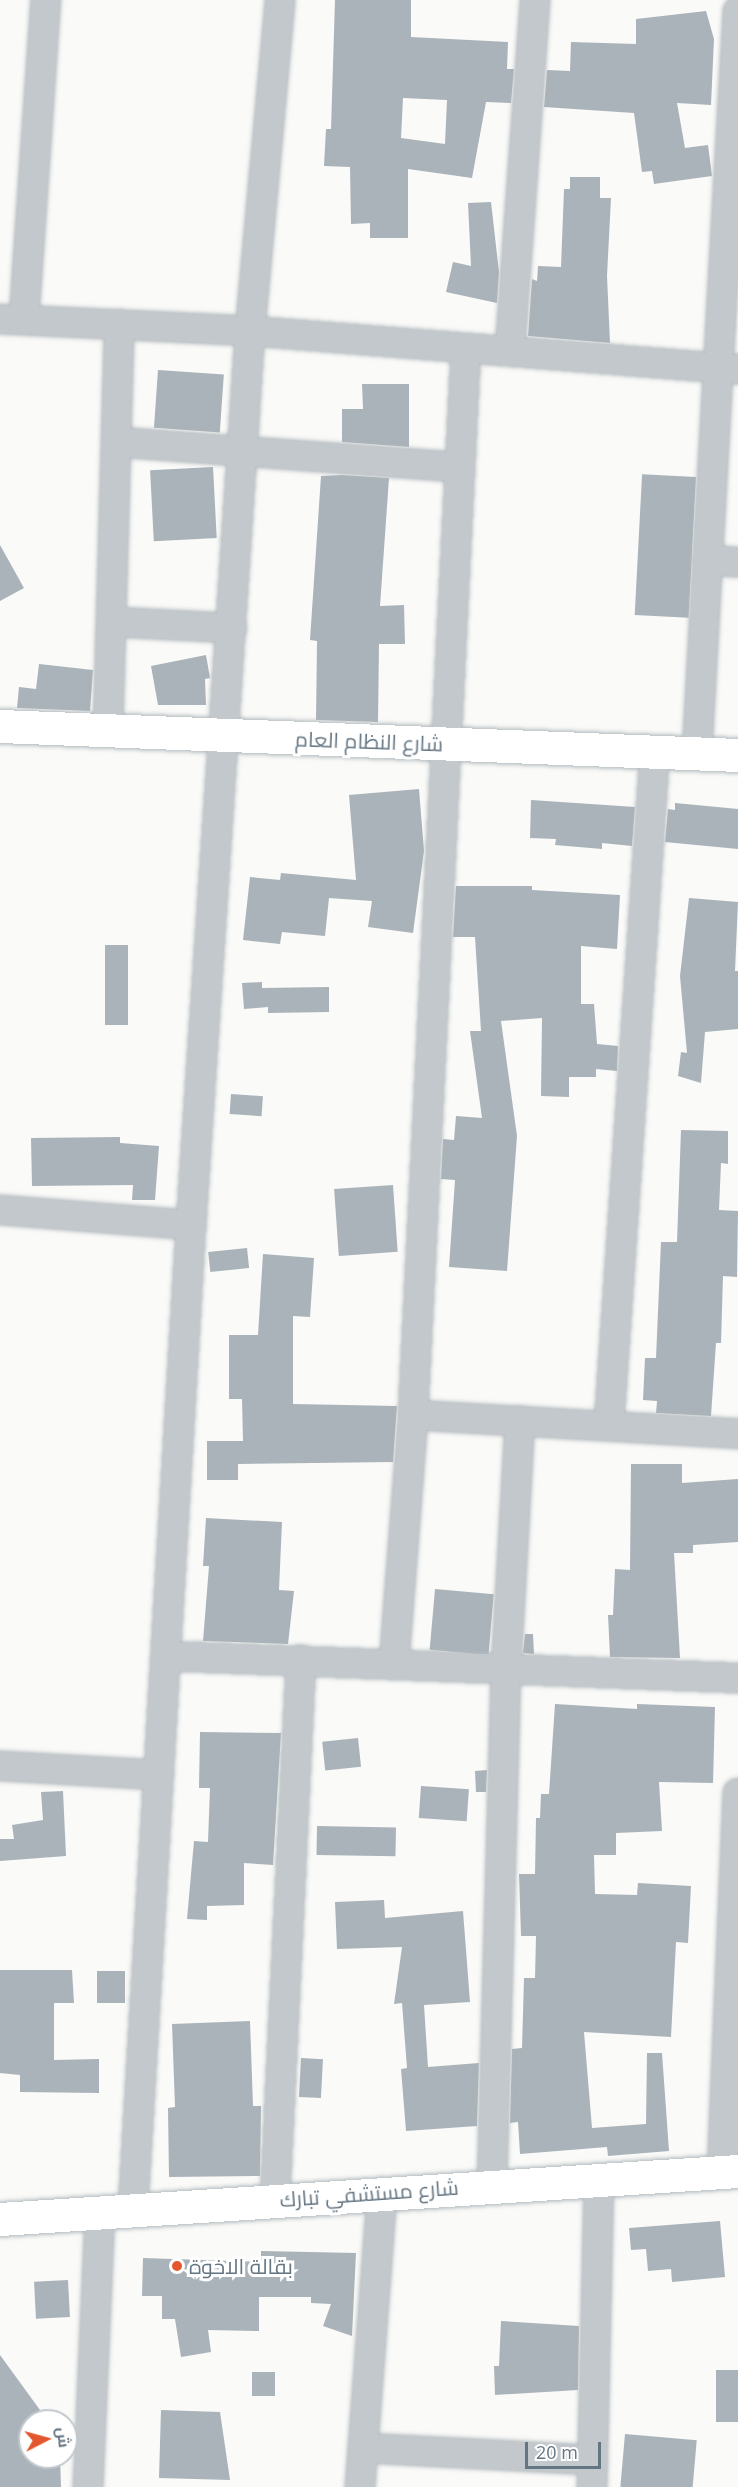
<!DOCTYPE html>
<meta charset="utf-8">
<style>
body{margin:0}
#map{position:relative;width:738px;height:2487px;overflow:hidden;background:#fafaf8;font-family:"Open Sans",Cairo,sans-serif}
div>[style]{position:absolute}
.building>*{inset:0;background:#aab3b9;transform-origin:0 0}
.roads{filter:drop-shadow(0 0 2px #b3babf) drop-shadow(0 0 2px #b3babf)}
.street>*{height:28px;margin:-14px;padding:0 14px;transform-origin:14px;border-radius:14px;background:#c3c8cc}
.secondary>*{height:33px;margin:-16.5px;padding:0 16.5px;transform-origin:16.5px;border-radius:16.5px;background:#fff}
.dots>*{width:16px;height:16px;translate:-50% -50%;box-sizing:border-box;border:3px solid #fff;border-radius:50%}
span{translate:-50% -50%;white-space:nowrap;text-align:center;line-height:1.15;-webkit-text-stroke:6px #fff;paint-order:stroke}
.street-label{font-size:21px;color:#657683}
.poi-label{font-size:21px;color:#657683}
.left{translate:0 -50%;text-align:left}
.north{position:absolute;left:18px;top:2409px;width:60px;height:60px;box-sizing:border-box;background:#fff;border:2px solid #c1c8cd;border-radius:50%;rotate:84deg;font-size:16px;font-weight:700;line-height:24px;text-align:center;color:#657683}
.north::after{content:'';display:block;margin:auto;width:21px;height:27px;background:#e4572e;clip-path:polygon(50% 0,100% 100%,50% 72%,0 100%)}
.scale{position:absolute;left:525px;top:2442px;width:76px;height:27px;box-sizing:border-box;border:3px solid #657683;border-top:0;padding-left:8px;font-size:18px;line-height:21px;white-space:nowrap;color:#657683;-webkit-text-stroke:4px #fff;paint-order:stroke}
</style>
<div id="map">
<div class="building">
<div style="clip-path:polygon(evenodd,335px 0,411px 0,411px 37px,508px 42px,507px 69px,514px 69px,511px 103px,486px 102px,472px 178px,408px 169px,408px 238px,370px 238px,370px 223px,351px 224px,350px 167px,324px 166px,326px 129px,331px 129px,335px 0,403px 98px,447px 100px,445px 144px,401px 138px,403px 98px)"></div>
<div style="clip-path:polygon(706px 11px,714px 39px,711px 105px,677px 103px,685px 148px,708px 145px,712px 176px,654px 184px,652px 171px,642px 172px,634px 113px,544px 107px,547px 70px,570px 71px,571px 42px,636px 44px,636px 19px)"></div>
<div style="clip-path:polygon(570px 177px,600px 177px,600px 198px,611px 198px,607px 276px,610px 343px,528px 336px,532px 279px,537px 281px,538px 266px,561px 267px,564px 189px,570px 189px)"></div>
<div style="clip-path:polygon(491px 202px,499px 272px,497px 303px,446px 292px,453px 262px,471px 266px,468px 203px)"></div>
<div style="left:158px;top:370px;width:66px;height:58px;rotate:4deg"></div>
<div style="clip-path:polygon(362px 384px,409px 384px,409px 447px,342px 442px,342px 409px,363px 409px)"></div>
<div style="left:213px;top:467px;width:71px;height:63px;rotate:87deg"></div>
<div style="clip-path:polygon(342px 475px,389px 478px,380px 606px,404px 605px,405px 644px,379px 644px,378px 722px,316px 720px,317px 641px,310px 640px,321px 476px)"></div>
<div style="left:696px;top:477px;width:141px;height:54px;rotate:93deg"></div>
<div style="clip-path:polygon(0 545px,24px 588px,0 601px)"></div>
<div style="clip-path:polygon(206px 655px,210px 678px,205px 679px,206px 705px,158px 705px,151px 666px)"></div>
<div style="clip-path:polygon(39px 664px,93px 670px,90px 711px,17px 708px,19px 687px,36px 689px)"></div>
<div style="clip-path:polygon(419px 789px,424px 851px,413px 933px,368px 927px,372px 901px,329px 898px,325px 936px,282px 932px,280px 944px,243px 940px,250px 877px,280px 880px,281px 873px,356px 880px,349px 795px)"></div>
<div style="clip-path:polygon(531px 800px,635px 807px,632px 846px,602px 843px,602px 849px,555px 845px,556px 839px,530px 838px)"></div>
<div style="clip-path:polygon(675px 803px,738px 809px,738px 849px,665px 842px,668px 809px,675px 810px)"></div>
<div style="clip-path:polygon(456px 886px,532px 886px,532px 890px,620px 895px,617px 949px,581px 946px,581px 1004px,594px 1004px,597px 1044px,618px 1046px,617px 1071px,596px 1069px,596px 1077px,569px 1077px,569px 1097px,541px 1096px,542px 1018px,501px 1021px,517px 1136px,507px 1271px,449px 1267px,455px 1180px,441px 1179px,443px 1139px,454px 1140px,456px 1116px,482px 1118px,470px 1031px,481px 1031px,475px 937px,453px 937px)"></div>
<div style="clip-path:polygon(689px 898px,738px 902px,735px 971px,738px 971px,738px 1029px,705px 1032px,701px 1083px,678px 1076px,681px 1052px,687px 1053px,680px 976px)"></div>
<div style="left:105px;top:945px;width:23px;height:80px"></div>
<div style="clip-path:polygon(262px 982px,262px 988px,329px 987px,329px 1012px,268px 1013px,268px 1007px,244px 1009px,242px 983px)"></div>
<div style="left:231px;top:1094px;width:32px;height:20px;rotate:4deg"></div>
<div style="clip-path:polygon(681px 1130px,728px 1131px,728px 1164px,721px 1163px,719px 1210px,738px 1211px,737px 1277px,723px 1276px,721px 1343px,716px 1343px,711px 1416px,656px 1413px,657px 1401px,643px 1400px,645px 1358px,656px 1358px,661px 1242px,677px 1242px)"></div>
<div style="clip-path:polygon(120px 1137px,120px 1143px,159px 1146px,155px 1200px,132px 1200px,133px 1185px,32px 1186px,31px 1138px)"></div>
<div style="left:393px;top:1185px;width:67px;height:59px;rotate:86deg"></div>
<div style="left:247px;top:1248px;width:20px;height:39px;rotate:84deg"></div>
<div style="clip-path:polygon(263px 1254px,314px 1258px,310px 1317px,293px 1316px,293px 1404px,397px 1406px,393px 1462px,238px 1464px,238px 1480px,207px 1480px,207px 1441px,243px 1441px,242px 1399px,229px 1399px,229px 1335px,258px 1335px)"></div>
<div style="clip-path:polygon(631px 1464px,682px 1464px,682px 1483px,738px 1479px,738px 1542px,693px 1545px,693px 1553px,674px 1553px,680px 1658px,610px 1657px,608px 1615px,613px 1615px,615px 1569px,630px 1570px)"></div>
<div style="clip-path:polygon(206px 1518px,282px 1522px,279px 1590px,294px 1591px,288px 1644px,203px 1641px,209px 1566px,203px 1566px)"></div>
<div style="left:435px;top:1589px;width:59px;height:61px;rotate:5deg"></div>
<div style="clip-path:polygon(525px 1634px,533px 1634px,534px 1654px,523px 1653px)"></div>
<div style="clip-path:polygon(555px 1704px,637px 1709px,637px 1704px,715px 1707px,713px 1783px,659px 1782px,662px 1831px,616px 1833px,616px 1855px,594px 1855px,595px 1894px,637px 1895px,638px 1883px,691px 1886px,688px 1943px,676px 1942px,671px 2037px,584px 2032px,592px 2128px,646px 2124px,647px 2053px,662px 2053px,669px 2151px,608px 2156px,607px 2147px,520px 2154px,518px 2122px,510px 2123px,512px 2049px,522px 2048px,524px 1978px,535px 1978px,536px 1936px,521px 1936px,519px 1874px,535px 1874px,536px 1818px,540px 1818px,541px 1794px,549px 1794px)"></div>
<div style="clip-path:polygon(200px 1732px,281px 1733px,273px 1865px,244px 1863px,244px 1905px,207px 1906px,207px 1920px,187px 1919px,194px 1841px,208px 1842px,210px 1788px,199px 1788px)"></div>
<div style="left:358px;top:1738px;width:29px;height:36px;rotate:84deg"></div>
<div style="clip-path:polygon(487px 1770px,486px 1792px,476px 1792px,475px 1771px)"></div>
<div style="left:421px;top:1786px;width:48px;height:32px;rotate:4deg"></div>
<div style="clip-path:polygon(63px 1791px,66px 1856px,0 1861px,0 1839px,14px 1839px,12px 1825px,43px 1820px,41px 1792px)"></div>
<div style="left:317px;top:1826px;width:79px;height:29px;rotate:1deg"></div>
<div style="clip-path:polygon(384px 1900px,385px 1918px,463px 1911px,470px 2002px,424px 2005px,428px 2067px,479px 2063px,477px 2126px,406px 2131px,401px 2069px,407px 2068px,402px 2003px,394px 2004px,402px 1947px,337px 1949px,335px 1902px)"></div>
<div style="clip-path:polygon(0 1970px,72px 1970px,74px 2003px,54px 2003px,54px 2060px,99px 2059px,99px 2093px,20px 2092px,20px 2075px,0 2073px)"></div>
<div style="left:97px;top:1971px;width:28px;height:32px"></div>
<div style="clip-path:polygon(250px 2021px,253px 2106px,261px 2106px,260px 2176px,169px 2177px,168px 2108px,175px 2107px,172px 2024px)"></div>
<div style="left:301px;top:2058px;width:22px;height:39px;rotate:3deg"></div>
<div style="clip-path:polygon(720px 2221px,725px 2277px,672px 2282px,671px 2269px,648px 2271px,646px 2249px,631px 2250px,629px 2228px)"></div>
<div style="clip-path:polygon(261px 2251px,356px 2253px,352px 2336px,323px 2326px,331px 2304px,311px 2303px,311px 2297px,259px 2297px,259px 2331px,208px 2330px,211px 2352px,181px 2357px,175px 2319px,162px 2319px,162px 2296px,142px 2296px,143px 2258px,261px 2262px)"></div>
<div style="left:68px;top:2280px;width:37px;height:34px;rotate:87deg"></div>
<div style="clip-path:polygon(501px 2321px,579px 2326px,578px 2390px,495px 2395px,494px 2366px,499px 2366px)"></div>
<div style="clip-path:polygon(0 2355px,48px 2421px,30px 2421px,30px 2457px,60px 2457px,61px 2487px,0 2487px)"></div>
<div style="left:716px;top:2370px;width:22px;height:52px"></div>
<div style="left:252px;top:2372px;width:23px;height:24px"></div>
<div style="clip-path:polygon(161px 2410px,220px 2412px,230px 2480px,159px 2478px)"></div>
<div style="left:625px;top:2434px;width:72px;height:53px;rotate:5deg"></div>
</div>
<div class="roads">
<div class="street">
<div style="left:0;top:319px;width:250px;rotate:2.7deg"></div>
<div style="left:250px;top:331px;width:489px;rotate:4.5deg"></div>
<div style="left:24px;top:319px;width:320px;rotate:-86.1deg"></div>
<div style="left:510px;top:350px;width:351px;rotate:-85.9deg"></div>
<div style="left:116px;top:442px;width:345px;rotate:4.2deg"></div>
<div style="left:707px;top:560px;width:31px;rotate:4deg"></div>
<div style="left:112px;top:622px;width:120px;rotate:2.9deg"></div>
<div style="left:108px;top:730px;width:406px;rotate:-88.4deg"></div>
<div style="left:697px;top:753px;width:743px;rotate:-86.84deg"></div>
<div style="left:0;top:1210px;width:192px;rotate:4.5deg"></div>
<div style="left:413px;top:1415px;width:326px;rotate:3.3deg"></div>
<div style="left:609px;top:1425px;width:676px;rotate:-86.1deg"></div>
<div style="left:166px;top:1656px;width:572px;rotate:2.2deg"></div>
<div style="left:394px;top:1664px;width:250px;rotate:-85.6deg"></div>
<div style="left:413px;top:1415px;width:1068px;rotate:-87.16deg"></div>
<div style="left:0;top:1766px;width:159px;rotate:3.2deg"></div>
<div style="left:722px;top:2172px;width:379px;rotate:-87.6deg"></div>
<div style="left:492px;top:2186px;width:516px;rotate:-88.45deg"></div>
<div style="left:506px;top:1670px;width:250px;rotate:-86.8deg"></div>
<div style="left:275px;top:2199px;width:540px;rotate:-87.24deg"></div>
<div style="left:133px;top:2209px;width:986px;rotate:-86.63deg"></div>
<div style="left:191px;top:1225px;width:896px;rotate:-86.22deg"></div>
<div style="left:250px;top:331px;width:332px;rotate:-84.8deg"></div>
<div style="left:363px;top:2448px;width:230px;rotate:3deg"></div>
<div style="left:88px;top:2487px;width:275px;rotate:-87.5deg"></div>
<div style="left:360px;top:2487px;width:296px;rotate:-85.7deg"></div>
<div style="left:592px;top:2487px;width:306px;rotate:-88.7deg"></div>
</div>
<div class="secondary">
<div style="left:0;top:726px;width:739px;rotate:2.25deg"></div>
<div style="left:0;top:2219px;width:740px;rotate:-3.72deg"></div>
</div>
</div>
<div class="dots">
<div style="left:177px;top:2266px;background:#e4572e"></div>
</div>
<div class="street-label">
<span style="left:369px;top:741px;rotate:2deg">شارع النظام العام</span>
<span style="left:369px;top:2193px;rotate:-4deg">شارع مستشفي تبارك</span>
</div>
<div class="poi-label">
<span class="left" style="left:189px;top:2266px">بقالة الاخوة</span>
</div>
<div class="north">ش</div>
<div class="scale">20 m</div>
</div>
